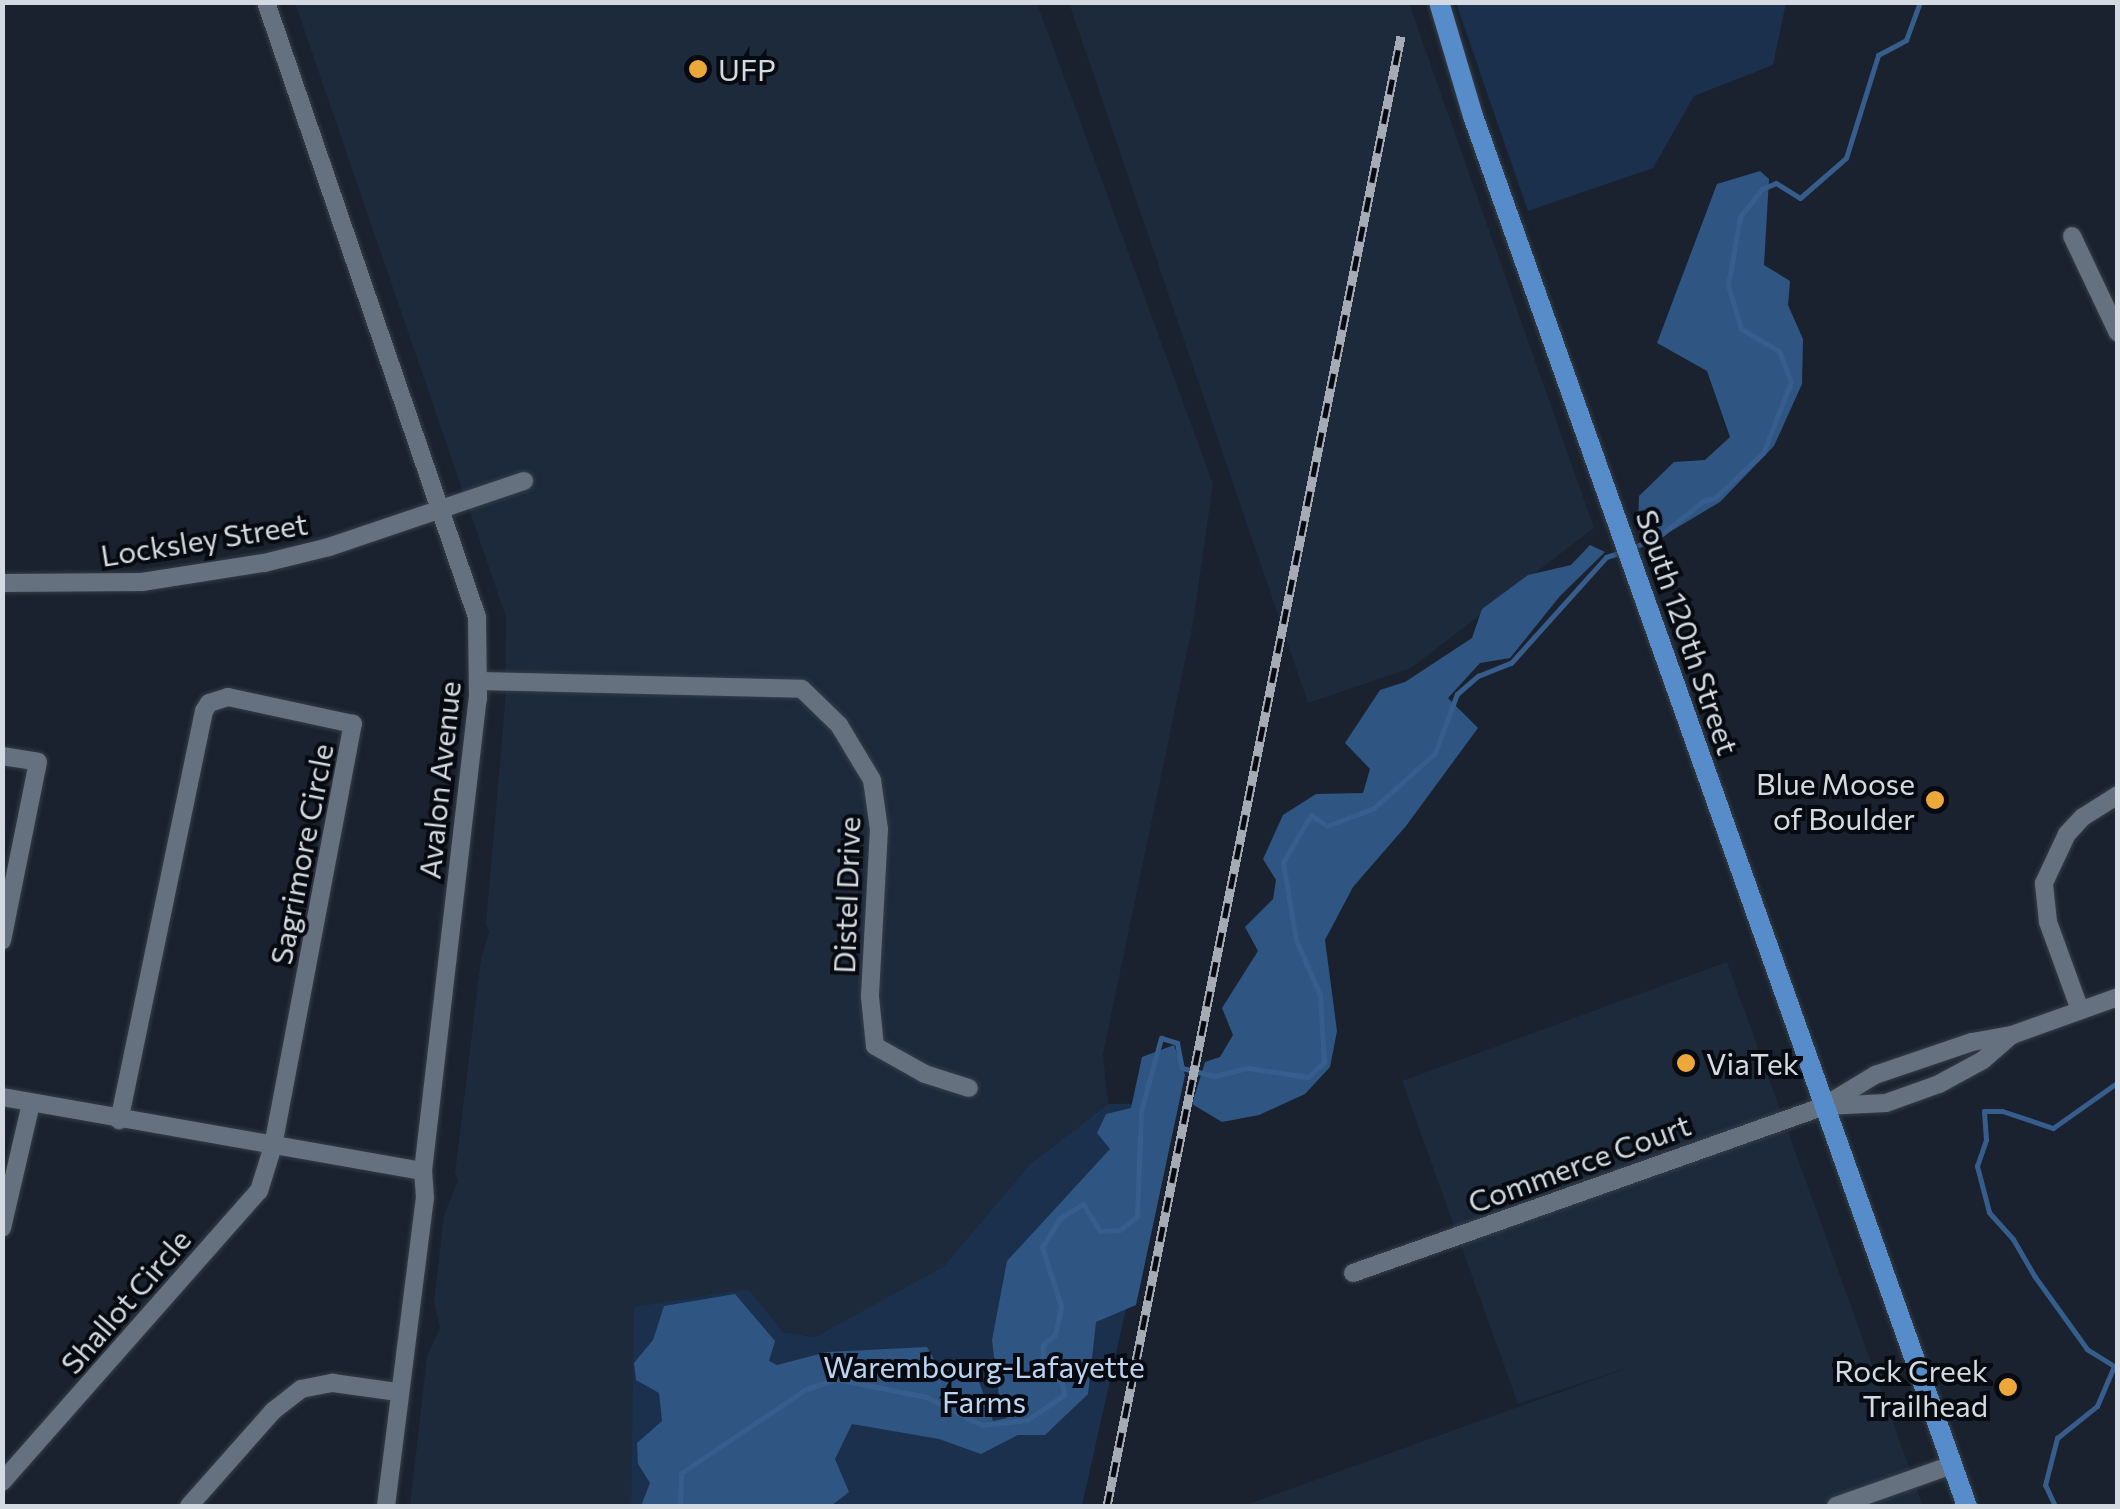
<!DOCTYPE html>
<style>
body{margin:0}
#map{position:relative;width:2120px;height:1509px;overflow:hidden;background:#19222e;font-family:Commissioner,sans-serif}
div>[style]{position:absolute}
.built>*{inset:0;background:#1d2a3b}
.green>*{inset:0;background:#1a304c}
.forest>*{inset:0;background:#2f5583}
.stream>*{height:5px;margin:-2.5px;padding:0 2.5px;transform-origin:2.5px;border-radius:2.5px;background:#365d8c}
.roads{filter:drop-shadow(0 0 2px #363d47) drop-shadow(0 0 2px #363d47)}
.minor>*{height:18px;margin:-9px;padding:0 9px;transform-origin:9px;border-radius:9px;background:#65717f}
.major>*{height:20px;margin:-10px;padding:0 10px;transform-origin:10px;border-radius:10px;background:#578ccb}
.rail>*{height:9px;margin-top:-4.5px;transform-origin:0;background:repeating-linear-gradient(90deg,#070b11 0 15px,#a4abb4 0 30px);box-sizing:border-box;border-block:2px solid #a4abb4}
.dots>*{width:28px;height:28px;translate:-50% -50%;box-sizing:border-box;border:5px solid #070b11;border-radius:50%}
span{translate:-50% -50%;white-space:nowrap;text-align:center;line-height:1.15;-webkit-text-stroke:8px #070b11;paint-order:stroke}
.poi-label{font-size:30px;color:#d4dae2}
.left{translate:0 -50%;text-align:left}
.right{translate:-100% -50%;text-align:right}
.street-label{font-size:30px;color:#d4dae2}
.park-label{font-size:30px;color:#bdd4f1}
.frame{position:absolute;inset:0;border:5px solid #d4dae2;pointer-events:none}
</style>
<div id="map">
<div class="built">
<div style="clip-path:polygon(295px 3px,1037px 3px,1213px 484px,1193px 623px,1103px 1054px,1108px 1104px,1030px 1164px,944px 1266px,815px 1337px,635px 1307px,631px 1506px,410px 1506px,427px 1356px,440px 1328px,434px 1301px,444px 1215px,458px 1181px,455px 1173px,481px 959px,489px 932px,486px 924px,505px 704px,506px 617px)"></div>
<div style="clip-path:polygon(1069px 3px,1409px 3px,1594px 528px,1411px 668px,1308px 703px)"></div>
<div style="clip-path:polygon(1727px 962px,1923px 1506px,1243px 1506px,1630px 1367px,1518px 1404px,1402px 1081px)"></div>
</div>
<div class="green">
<div style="clip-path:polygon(1456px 3px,1456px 2px,1786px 3px,1773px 65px,1694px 96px,1653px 168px,1528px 211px)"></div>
<div style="clip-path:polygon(1168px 1103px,1150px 1201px,1082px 1506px,631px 1506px,634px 1307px,748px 1289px,783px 1332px,815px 1337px,944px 1266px,1030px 1164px,1108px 1104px)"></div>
</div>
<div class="forest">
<div style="clip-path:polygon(1760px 171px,1769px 179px,1764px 265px,1790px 281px,1788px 305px,1803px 339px,1802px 384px,1774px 446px,1720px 502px,1646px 546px,1638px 528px,1639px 496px,1674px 462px,1705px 460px,1730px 437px,1707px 371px,1657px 343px,1717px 184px)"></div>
<div style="clip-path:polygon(1590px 545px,1605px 552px,1560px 596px,1510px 658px,1480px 663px,1448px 698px,1478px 728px,1406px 826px,1353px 887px,1325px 940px,1337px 1031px,1330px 1067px,1305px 1094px,1259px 1115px,1222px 1122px,1192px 1104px,1205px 1062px,1220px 1057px,1233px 1035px,1222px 1008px,1258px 951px,1245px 927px,1273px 899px,1276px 880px,1263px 859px,1283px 815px,1316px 794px,1363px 793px,1370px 769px,1345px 743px,1380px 690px,1405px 682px,1472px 638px,1482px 609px,1528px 575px,1571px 565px)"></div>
<div style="clip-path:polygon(1174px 1045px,1185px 1075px,1136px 1305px,1096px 1322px,1088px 1394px,1045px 1435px,1018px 1435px,981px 1454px,939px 1439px,852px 1424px,835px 1459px,849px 1492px,831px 1506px,641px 1506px,650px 1483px,638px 1464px,637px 1443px,662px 1421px,659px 1393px,636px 1380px,634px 1363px,653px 1340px,664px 1306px,735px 1294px,775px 1341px,769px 1361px,777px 1365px,827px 1352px,927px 1347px,944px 1377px,976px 1373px,993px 1421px,1007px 1418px,999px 1397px,992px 1340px,1007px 1261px,1110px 1149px,1097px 1133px,1106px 1114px,1131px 1108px,1142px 1057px)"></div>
</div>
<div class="stream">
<div style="left:1631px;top:548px;width:28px;rotate:-21deg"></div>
<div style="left:1657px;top:538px;width:59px;rotate:-38.8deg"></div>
<div style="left:1703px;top:501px;width:12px;rotate:-14deg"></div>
<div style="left:1715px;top:498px;width:66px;rotate:-43.2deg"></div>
<div style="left:1763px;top:453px;width:76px;rotate:-68.5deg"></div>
<div style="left:1791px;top:382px;width:33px;rotate:-111deg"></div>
<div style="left:1779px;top:351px;width:44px;rotate:-149.9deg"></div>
<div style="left:1741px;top:329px;width:46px;rotate:-106.5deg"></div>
<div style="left:1728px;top:285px;width:69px;rotate:-80deg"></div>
<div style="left:1740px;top:217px;width:36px;rotate:-52deg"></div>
<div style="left:1762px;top:189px;width:15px;rotate:-23deg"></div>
<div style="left:1776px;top:183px;width:28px;rotate:32deg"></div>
<div style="left:1800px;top:198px;width:61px;rotate:-41deg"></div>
<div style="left:1846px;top:158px;width:108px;rotate:-72.7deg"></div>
<div style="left:1878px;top:55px;width:32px;rotate:-28deg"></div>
<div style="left:1906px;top:40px;width:40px;rotate:-69.8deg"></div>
<div style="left:680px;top:1506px;width:33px;rotate:-88deg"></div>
<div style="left:681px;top:1473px;width:151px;rotate:-33.9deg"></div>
<div style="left:806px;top:1389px;width:32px;rotate:-18deg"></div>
<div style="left:836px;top:1379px;width:92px;rotate:11.3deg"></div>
<div style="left:926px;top:1397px;width:63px;rotate:26.6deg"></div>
<div style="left:982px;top:1425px;width:45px;rotate:-6.3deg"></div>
<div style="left:1027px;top:1420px;width:45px;rotate:-34deg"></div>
<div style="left:1064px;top:1395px;width:12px;rotate:-99deg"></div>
<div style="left:1062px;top:1383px;width:24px;rotate:-145deg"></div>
<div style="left:1042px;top:1369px;width:25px;rotate:-88deg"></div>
<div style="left:1043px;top:1344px;width:15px;rotate:-37deg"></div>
<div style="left:1055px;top:1335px;width:30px;rotate:-78deg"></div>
<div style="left:1061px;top:1306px;width:62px;rotate:-107.9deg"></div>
<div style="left:1042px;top:1247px;width:34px;rotate:-58deg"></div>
<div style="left:1060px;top:1218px;width:27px;rotate:-31deg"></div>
<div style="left:1083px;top:1204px;width:32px;rotate:58deg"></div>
<div style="left:1100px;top:1231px;width:20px;rotate:-3deg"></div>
<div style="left:1120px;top:1230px;width:22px;rotate:-39deg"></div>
<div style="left:1137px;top:1216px;width:105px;rotate:-87.8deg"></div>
<div style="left:1141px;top:1111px;width:76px;rotate:-74.7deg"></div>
<div style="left:1161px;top:1038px;width:17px;rotate:17deg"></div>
<div style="left:1177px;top:1043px;width:25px;rotate:79deg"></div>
<div style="left:1182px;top:1068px;width:34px;rotate:14deg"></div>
<div style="left:1215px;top:1076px;width:33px;rotate:-14deg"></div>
<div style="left:1247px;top:1068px;width:62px;rotate:8.4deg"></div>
<div style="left:1308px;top:1077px;width:22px;rotate:-43deg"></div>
<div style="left:1324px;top:1062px;width:67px;rotate:-93.4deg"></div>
<div style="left:1320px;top:995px;width:60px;rotate:-113.6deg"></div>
<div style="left:1296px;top:940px;width:79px;rotate:-99.5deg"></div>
<div style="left:1283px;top:862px;width:55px;rotate:-59.2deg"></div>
<div style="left:1311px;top:815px;width:19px;rotate:35deg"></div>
<div style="left:1327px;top:826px;width:50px;rotate:-21deg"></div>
<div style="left:1374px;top:808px;width:82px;rotate:-42deg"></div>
<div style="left:1435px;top:753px;width:63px;rotate:-69.6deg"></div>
<div style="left:1457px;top:694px;width:28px;rotate:-41deg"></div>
<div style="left:1478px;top:676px;width:35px;rotate:-22deg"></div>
<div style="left:1511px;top:663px;width:142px;rotate:-48.1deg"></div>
<div style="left:1606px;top:557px;width:16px;rotate:-18deg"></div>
<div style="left:2055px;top:1506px;width:23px;rotate:-115deg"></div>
<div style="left:2045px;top:1485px;width:49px;rotate:-75.7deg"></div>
<div style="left:2057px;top:1438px;width:51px;rotate:-38.7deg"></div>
<div style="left:2097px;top:1406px;width:43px;rotate:-67deg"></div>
<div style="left:2114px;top:1366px;width:32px;rotate:-148deg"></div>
<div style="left:2087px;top:1349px;width:89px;rotate:-125.8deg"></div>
<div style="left:2035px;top:1277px;width:44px;rotate:-120.1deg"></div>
<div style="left:2013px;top:1239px;width:36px;rotate:-132deg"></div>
<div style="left:1989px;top:1212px;width:48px;rotate:-104.6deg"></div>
<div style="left:1977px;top:1166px;width:28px;rotate:-71deg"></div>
<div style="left:1986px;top:1140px;width:29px;rotate:-94deg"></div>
<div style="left:1984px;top:1111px;width:18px"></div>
<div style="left:2002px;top:1111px;width:54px;rotate:18.4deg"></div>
<div style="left:2053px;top:1128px;width:80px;rotate:-35.3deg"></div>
</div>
<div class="roads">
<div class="minor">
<div style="left:2072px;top:236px;width:107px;rotate:64.6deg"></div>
<div style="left:2px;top:583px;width:140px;rotate:-0.4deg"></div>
<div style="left:142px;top:582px;width:123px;rotate:-8.9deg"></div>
<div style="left:264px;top:563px;width:67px;rotate:-13.8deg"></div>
<div style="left:329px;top:547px;width:206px;rotate:-18.7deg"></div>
<div style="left:479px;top:681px;width:323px;rotate:1.4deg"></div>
<div style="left:802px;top:689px;width:52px;rotate:44.2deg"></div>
<div style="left:839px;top:725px;width:64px;rotate:59deg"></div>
<div style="left:872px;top:780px;width:49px;rotate:81.9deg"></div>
<div style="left:879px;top:829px;width:168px;rotate:93.1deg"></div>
<div style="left:870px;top:997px;width:49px;rotate:84.2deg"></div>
<div style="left:875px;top:1046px;width:57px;rotate:29.2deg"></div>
<div style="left:925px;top:1074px;width:46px;rotate:17.7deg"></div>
<div style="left:2px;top:756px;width:36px;rotate:9deg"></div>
<div style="left:38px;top:762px;width:182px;rotate:101.4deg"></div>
<div style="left:2080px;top:1010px;width:94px;rotate:-110deg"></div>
<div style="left:2048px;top:922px;width:39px;rotate:-96deg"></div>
<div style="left:2044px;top:883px;width:54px;rotate:-64.9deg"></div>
<div style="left:2067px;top:834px;width:23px;rotate:-47deg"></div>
<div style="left:2083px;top:817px;width:41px;rotate:-32.2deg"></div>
<div style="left:2px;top:1097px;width:427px;rotate:10deg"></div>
<div style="left:423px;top:1171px;width:475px;rotate:-83.4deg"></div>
<div style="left:478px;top:699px;width:82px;rotate:-90.7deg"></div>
<div style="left:477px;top:617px;width:650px;rotate:-108.94deg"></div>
<div style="left:1826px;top:1106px;width:60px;rotate:-2.9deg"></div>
<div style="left:1886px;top:1103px;width:56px;rotate:-19.7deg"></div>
<div style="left:1939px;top:1084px;width:50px;rotate:-28.6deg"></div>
<div style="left:1983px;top:1060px;width:38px;rotate:-41deg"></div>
<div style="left:2px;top:1228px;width:128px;rotate:-76.9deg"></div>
<div style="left:1353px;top:1273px;width:500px;rotate:-19.5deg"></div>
<div style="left:1824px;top:1106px;width:60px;rotate:-31.3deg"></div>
<div style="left:1875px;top:1075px;width:102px;rotate:-18.8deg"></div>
<div style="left:1972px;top:1042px;width:41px;rotate:-9.9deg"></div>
<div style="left:2012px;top:1035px;width:113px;rotate:-19.7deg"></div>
<div style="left:2px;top:1482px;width:388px;rotate:-48.6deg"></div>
<div style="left:259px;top:1191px;width:47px;rotate:-72.7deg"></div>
<div style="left:273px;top:1146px;width:430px;rotate:-79.3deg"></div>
<div style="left:353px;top:724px;width:128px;rotate:-167.8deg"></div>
<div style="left:228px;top:697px;width:20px;rotate:162deg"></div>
<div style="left:209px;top:703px;width:9px;rotate:122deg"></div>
<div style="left:204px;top:711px;width:418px;rotate:101.7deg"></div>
<div style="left:189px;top:1506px;width:127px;rotate:-48.5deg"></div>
<div style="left:273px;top:1411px;width:36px;rotate:-38deg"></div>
<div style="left:301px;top:1389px;width:33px;rotate:-11deg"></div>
<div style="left:333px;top:1383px;width:66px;rotate:7.9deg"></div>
<div style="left:386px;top:1506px;width:310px;rotate:-82.8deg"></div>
<div style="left:425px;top:1198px;width:27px;rotate:-94deg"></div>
<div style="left:1836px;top:1506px;width:123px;rotate:-19.5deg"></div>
</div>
<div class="major">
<div style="left:1439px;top:2px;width:119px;rotate:73.4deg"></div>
<div style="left:1473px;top:116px;width:1475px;rotate:70.44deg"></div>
</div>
</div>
<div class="rail">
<div style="left:1107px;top:1506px;width:1499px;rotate:-78.69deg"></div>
</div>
<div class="dots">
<div style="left:698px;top:69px;background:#eda83c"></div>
<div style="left:1935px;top:800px;background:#eda83c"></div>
<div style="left:1686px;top:1063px;background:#eda83c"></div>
<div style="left:2008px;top:1387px;background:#eda83c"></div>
</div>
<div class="poi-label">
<span class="left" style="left:718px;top:69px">UFP</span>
<span class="right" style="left:1915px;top:800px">Blue Moose<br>of Boulder</span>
<span class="left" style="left:1706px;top:1063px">ViaTek</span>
<span class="right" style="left:1988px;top:1387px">Rock Creek<br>Trailhead</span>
</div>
<div class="street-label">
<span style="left:204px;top:539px;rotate:-9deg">Locksley Street</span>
<span style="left:1688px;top:632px;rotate:71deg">South 120th Street</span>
<span style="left:439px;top:780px;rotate:-84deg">Avalon Avenue</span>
<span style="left:301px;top:854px;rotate:-79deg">Sagrimore Circle</span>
<span style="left:846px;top:895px;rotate:-88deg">Distel Drive</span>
<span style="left:1579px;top:1163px;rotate:-20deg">Commerce Court</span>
<span style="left:125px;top:1301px;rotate:-49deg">Shallot Circle</span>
</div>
<div class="park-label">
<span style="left:984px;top:1383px">Warembourg-Lafayette<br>Farms</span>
</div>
<div class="frame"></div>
</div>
